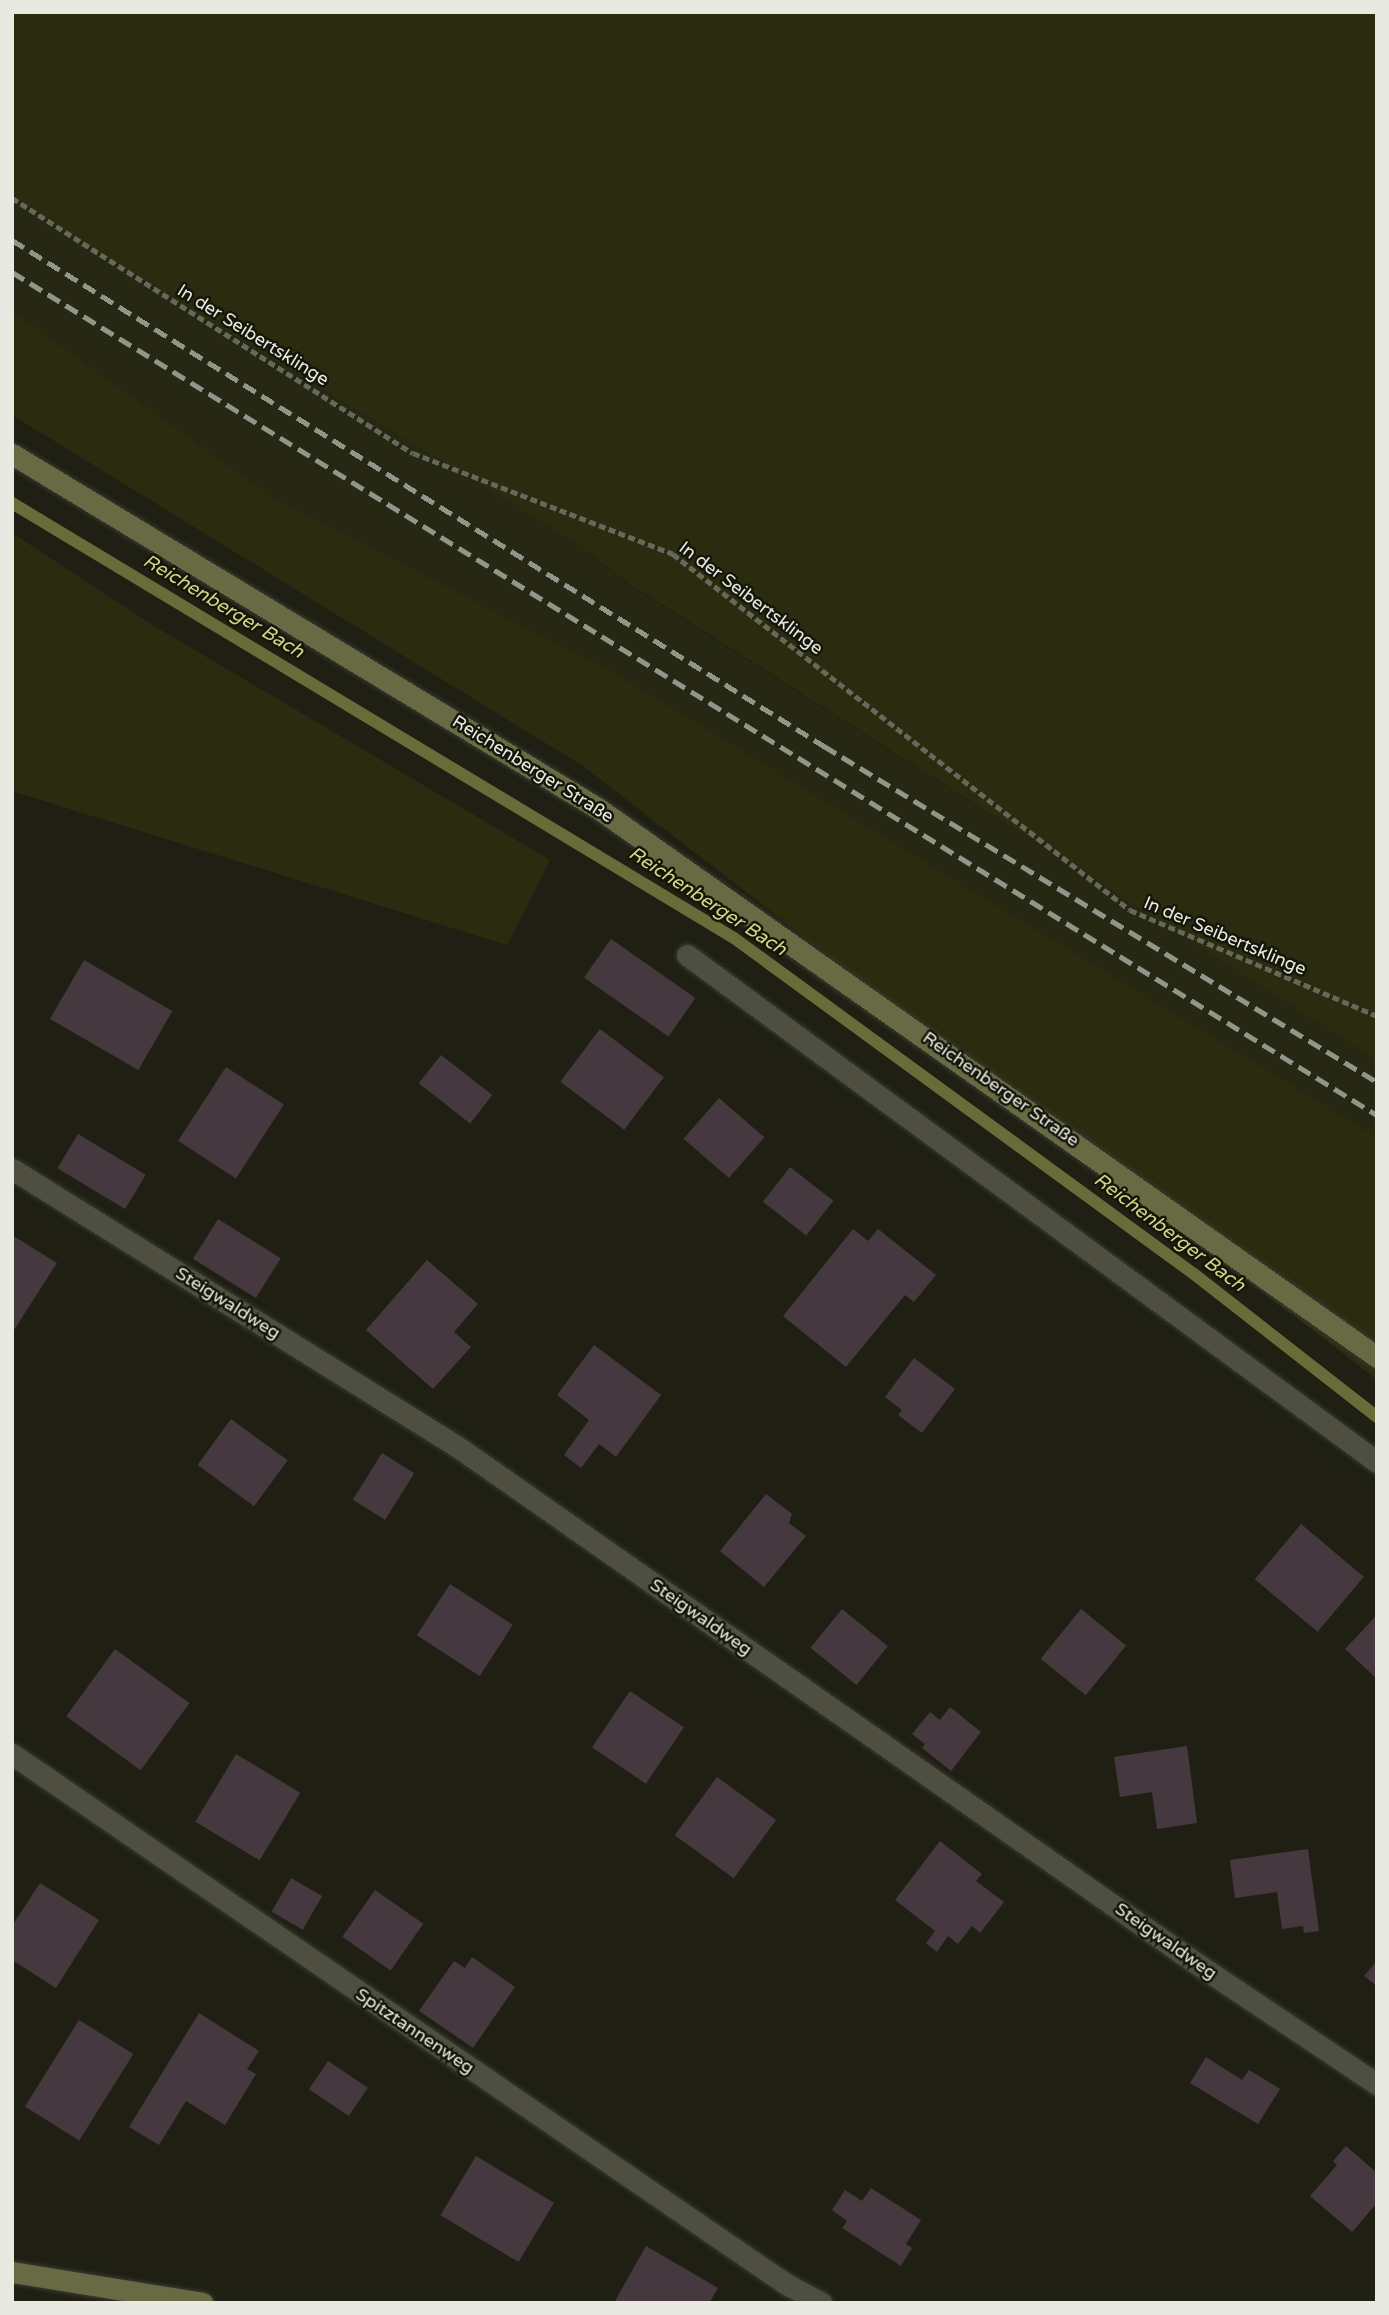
<!DOCTYPE html>
<meta charset="utf-8">
<style>
body{margin:0}
#map{position:relative;width:1389px;height:2315px;overflow:hidden;background:#1f2013;font-family:"Varela Round",sans-serif}
div>[style]{position:absolute}
.built>*{inset:0;background:#262814}
.green>*{inset:0;background:#2b2c0f}
.stream>*{height:12px;margin:-6px;padding:0 6px;transform-origin:6px;border-radius:6px;background:#696c38}
.building>*{inset:0;background:#46383f;transform-origin:0 0}
.path>*{height:4.5px;margin-top:-2.25px;transform-origin:0;background:repeating-linear-gradient(90deg,#67685c 0 7px,transparent 0 10.5px)}
.roads{filter:drop-shadow(0 0 2px #3a3a33) drop-shadow(0 0 2px #3a3a33)}
.minor>*{height:21px;margin:-10.5px;padding:0 10.5px;transform-origin:10.5px;border-radius:10.5px;background:#4e4f41}
.secondary>*{height:21px;margin:-10.5px;padding:0 10.5px;transform-origin:10.5px;border-radius:10.5px;background:#686a43}
.rail>*{height:5px;margin-top:-2.5px;transform-origin:0;background:repeating-linear-gradient(90deg,#94958a 0 14px,transparent 0 21px)}
span{translate:-50% -50%;white-space:nowrap;text-align:center;line-height:1.15;-webkit-text-stroke:5px #15160a;paint-order:stroke}
.street-label{font-size:18px;color:#e8e9e0}
.water-label{font-size:19px;color:#d1d786;font-style:italic}
.frame{position:absolute;inset:0;border:14px solid #e8e9e0;pointer-events:none}
</style>
<div id="map">
<div class="built">
<div style="clip-path:polygon(12px 201px,575px 542px,628px 584px,1377px 1060px,1377px 1137px,616px 674px,273px 497px,12px 311px)"></div>
</div>
<div class="green">
<div style="clip-path:polygon(12px 12px,1377px 12px,1377px 1060px,628px 583px,575px 542px,12px 201px)"></div>
<div style="clip-path:polygon(12px 311px,273px 497px,616px 674px,1377px 1137px,1377px 1380px,583px 766px,12px 415px)"></div>
<div style="clip-path:polygon(12px 533px,154px 626px,550px 860px,507px 945px,12px 791px)"></div>
</div>
<div class="stream">
<div style="left:12px;top:503px;width:843px;rotate:31.07deg"></div>
<div style="left:734px;top:938px;width:570px;rotate:36.15deg"></div>
<div style="left:1194px;top:1274px;width:232px;rotate:38deg"></div>
</div>
<div class="building">
<div style="left:611px;top:939px;width:103px;height:47px;rotate:35deg"></div>
<div style="left:84px;top:960px;width:102px;height:68px;rotate:30deg"></div>
<div style="left:600px;top:1029px;width:80px;height:66px;rotate:37deg"></div>
<div style="left:441px;top:1055px;width:65px;height:36px;rotate:38deg"></div>
<div style="left:226px;top:1067px;width:69px;height:88px;rotate:33deg"></div>
<div style="left:719px;top:1098px;width:60px;height:54px;rotate:41deg"></div>
<div style="left:78px;top:1134px;width:79px;height:40px;rotate:31deg"></div>
<div style="left:790px;top:1167px;width:55px;height:44px;rotate:38deg"></div>
<div style="left:218px;top:1219px;width:74px;height:47px;rotate:32deg"></div>
<div style="clip-path:polygon(853px 1229px,868px 1241px,878px 1229px,936px 1275px,914px 1302px,905px 1295px,846px 1367px,783px 1316px)"></div>
<div style="clip-path:polygon(12px 1235px,57px 1263px,12px 1333px)"></div>
<div style="clip-path:polygon(427px 1260px,478px 1304px,454px 1332px,471px 1347px,433px 1389px,366px 1330px)"></div>
<div style="clip-path:polygon(594px 1345px,661px 1395px,616px 1457px,599px 1444px,581px 1468px,564px 1455px,589px 1420px,557px 1395px)"></div>
<div style="clip-path:polygon(914px 1358px,955px 1389px,922px 1433px,898px 1415px,902px 1410px,885px 1397px)"></div>
<div style="left:231px;top:1419px;width:70px;height:57px;rotate:36deg"></div>
<div style="left:382px;top:1453px;width:38px;height:55px;rotate:32deg"></div>
<div style="clip-path:polygon(766px 1494px,792px 1514px,789px 1523px,806px 1536px,764px 1587px,720px 1551px)"></div>
<div style="left:1301px;top:1524px;width:82px;height:72px;rotate:40deg"></div>
<div style="left:450px;top:1584px;width:75px;height:61px;rotate:33deg"></div>
<div style="left:842px;top:1609px;width:59px;height:50px;rotate:39deg"></div>
<div style="left:1081px;top:1609px;width:58px;height:64px;rotate:39deg"></div>
<div style="clip-path:polygon(1377px 1615px,1377px 1679px,1345px 1649px)"></div>
<div style="left:115px;top:1649px;width:92px;height:83px;rotate:36deg"></div>
<div style="left:630px;top:1691px;width:65px;height:68px;rotate:34deg"></div>
<div style="clip-path:polygon(950px 1707px,981px 1732px,951px 1771px,922px 1748px,925px 1744px,912px 1734px,930px 1712px,940px 1720px)"></div>
<div style="clip-path:polygon(1187px 1746px,1197px 1823px,1157px 1829px,1152px 1792px,1120px 1797px,1114px 1757px)"></div>
<div style="left:236px;top:1754px;width:75px;height:79px;rotate:31deg"></div>
<div style="left:717px;top:1777px;width:73px;height:72px;rotate:36deg"></div>
<div style="clip-path:polygon(940px 1841px,982px 1874px,976px 1881px,1004px 1902px,980px 1933px,972px 1926px,958px 1944px,948px 1936px,937px 1952px,926px 1943px,935px 1931px,895px 1900px)"></div>
<div style="clip-path:polygon(1308px 1849px,1319px 1931px,1304px 1933px,1303px 1926px,1282px 1929px,1277px 1892px,1235px 1898px,1230px 1860px)"></div>
<div style="left:291px;top:1878px;width:36px;height:39px;rotate:30deg"></div>
<div style="clip-path:polygon(40px 1883px,99px 1920px,56px 1988px,12px 1960px,12px 1926px)"></div>
<div style="left:375px;top:1890px;width:59px;height:57px;rotate:35deg"></div>
<div style="clip-path:polygon(472px 1957px,515px 1987px,473px 2048px,419px 2011px,454px 1961px,465px 1968px)"></div>
<div style="clip-path:polygon(1377px 1961px,1377px 1986px,1364px 1976px)"></div>
<div style="clip-path:polygon(199px 2013px,259px 2051px,247px 2069px,256px 2074px,225px 2125px,186px 2101px,159px 2145px,129px 2127px)"></div>
<div style="left:79px;top:2020px;width:64px;height:102px;rotate:32deg"></div>
<div style="clip-path:polygon(1206px 2057px,1242px 2080px,1249px 2070px,1280px 2089px,1258px 2124px,1190px 2083px)"></div>
<div style="left:328px;top:2061px;width:48px;height:34px;rotate:34deg"></div>
<div style="clip-path:polygon(1346px 2146px,1377px 2173px,1377px 2203px,1352px 2232px,1310px 2196px,1337px 2165px,1333px 2161px)"></div>
<div style="left:476px;top:2156px;width:91px;height:69px;rotate:31deg"></div>
<div style="clip-path:polygon(871px 2188px,921px 2220px,906px 2244px,912px 2248px,901px 2266px,842px 2228px,847px 2221px,832px 2210px,845px 2190px,862px 2201px)"></div>
<div style="clip-path:polygon(646px 2246px,718px 2288px,709px 2303px,614px 2303px)"></div>
</div>
<div class="path">
<div style="left:12px;top:198px;width:475px;rotate:32.5deg"></div>
<div style="left:413px;top:453px;width:279px;rotate:21.2deg"></div>
<div style="left:673px;top:554px;width:579px;rotate:37.92deg"></div>
<div style="left:1130px;top:910px;width:269px;rotate:23.2deg"></div>
</div>
<div class="roads">
<div class="minor">
<div style="left:687px;top:955px;width:856px;rotate:36.31deg"></div>
<div style="left:12px;top:1169px;width:526px;rotate:31.94deg"></div>
<div style="left:458px;top:1447px;width:893px;rotate:34.97deg"></div>
<div style="left:1190px;top:1959px;width:225px;rotate:33.8deg"></div>
<div style="left:12px;top:1754px;width:938px;rotate:34.4deg"></div>
<div style="left:786px;top:2284px;width:40px;rotate:28deg"></div>
</div>
<div class="secondary">
<div style="left:12px;top:454px;width:686px;rotate:31.16deg"></div>
<div style="left:599px;top:809px;width:952px;rotate:35.16deg"></div>
<div style="left:12px;top:2272px;width:193px;rotate:9.2deg"></div>
</div>
</div>
<div class="rail">
<div style="left:12px;top:240px;width:957px;rotate:31.93deg"></div>
<div style="left:824px;top:746px;width:647px;rotate:31.28deg"></div>
<div style="left:12px;top:272px;width:1604px;rotate:31.7deg"></div>
</div>
<div class="street-label">
<span style="left:253px;top:335px;rotate:32deg">In der Seibertsklinge</span>
<span style="left:751px;top:598px;rotate:37deg">In der Seibertsklinge</span>
<span style="left:533px;top:769px;rotate:32deg">Reichenberger Straße</span>
<span style="left:1225px;top:936px;rotate:23deg">In der Seibertsklinge</span>
<span style="left:1001px;top:1089px;rotate:35deg">Reichenberger Straße</span>
<span style="left:228px;top:1303px;rotate:32deg">Steigwaldweg</span>
<span style="left:701px;top:1617px;rotate:35deg">Steigwaldweg</span>
<span style="left:1166px;top:1941px;rotate:35deg">Steigwaldweg</span>
<span style="left:415px;top:2031px;rotate:34deg">Spitztannenweg</span>
</div>
<div class="water-label">
<span style="left:223px;top:607px;rotate:31deg">Reichenberger Bach</span>
<span style="left:707px;top:902px;rotate:33deg">Reichenberger Bach</span>
<span style="left:1169px;top:1233px;rotate:37deg">Reichenberger Bach</span>
</div>
<div class="frame"></div>
</div>
